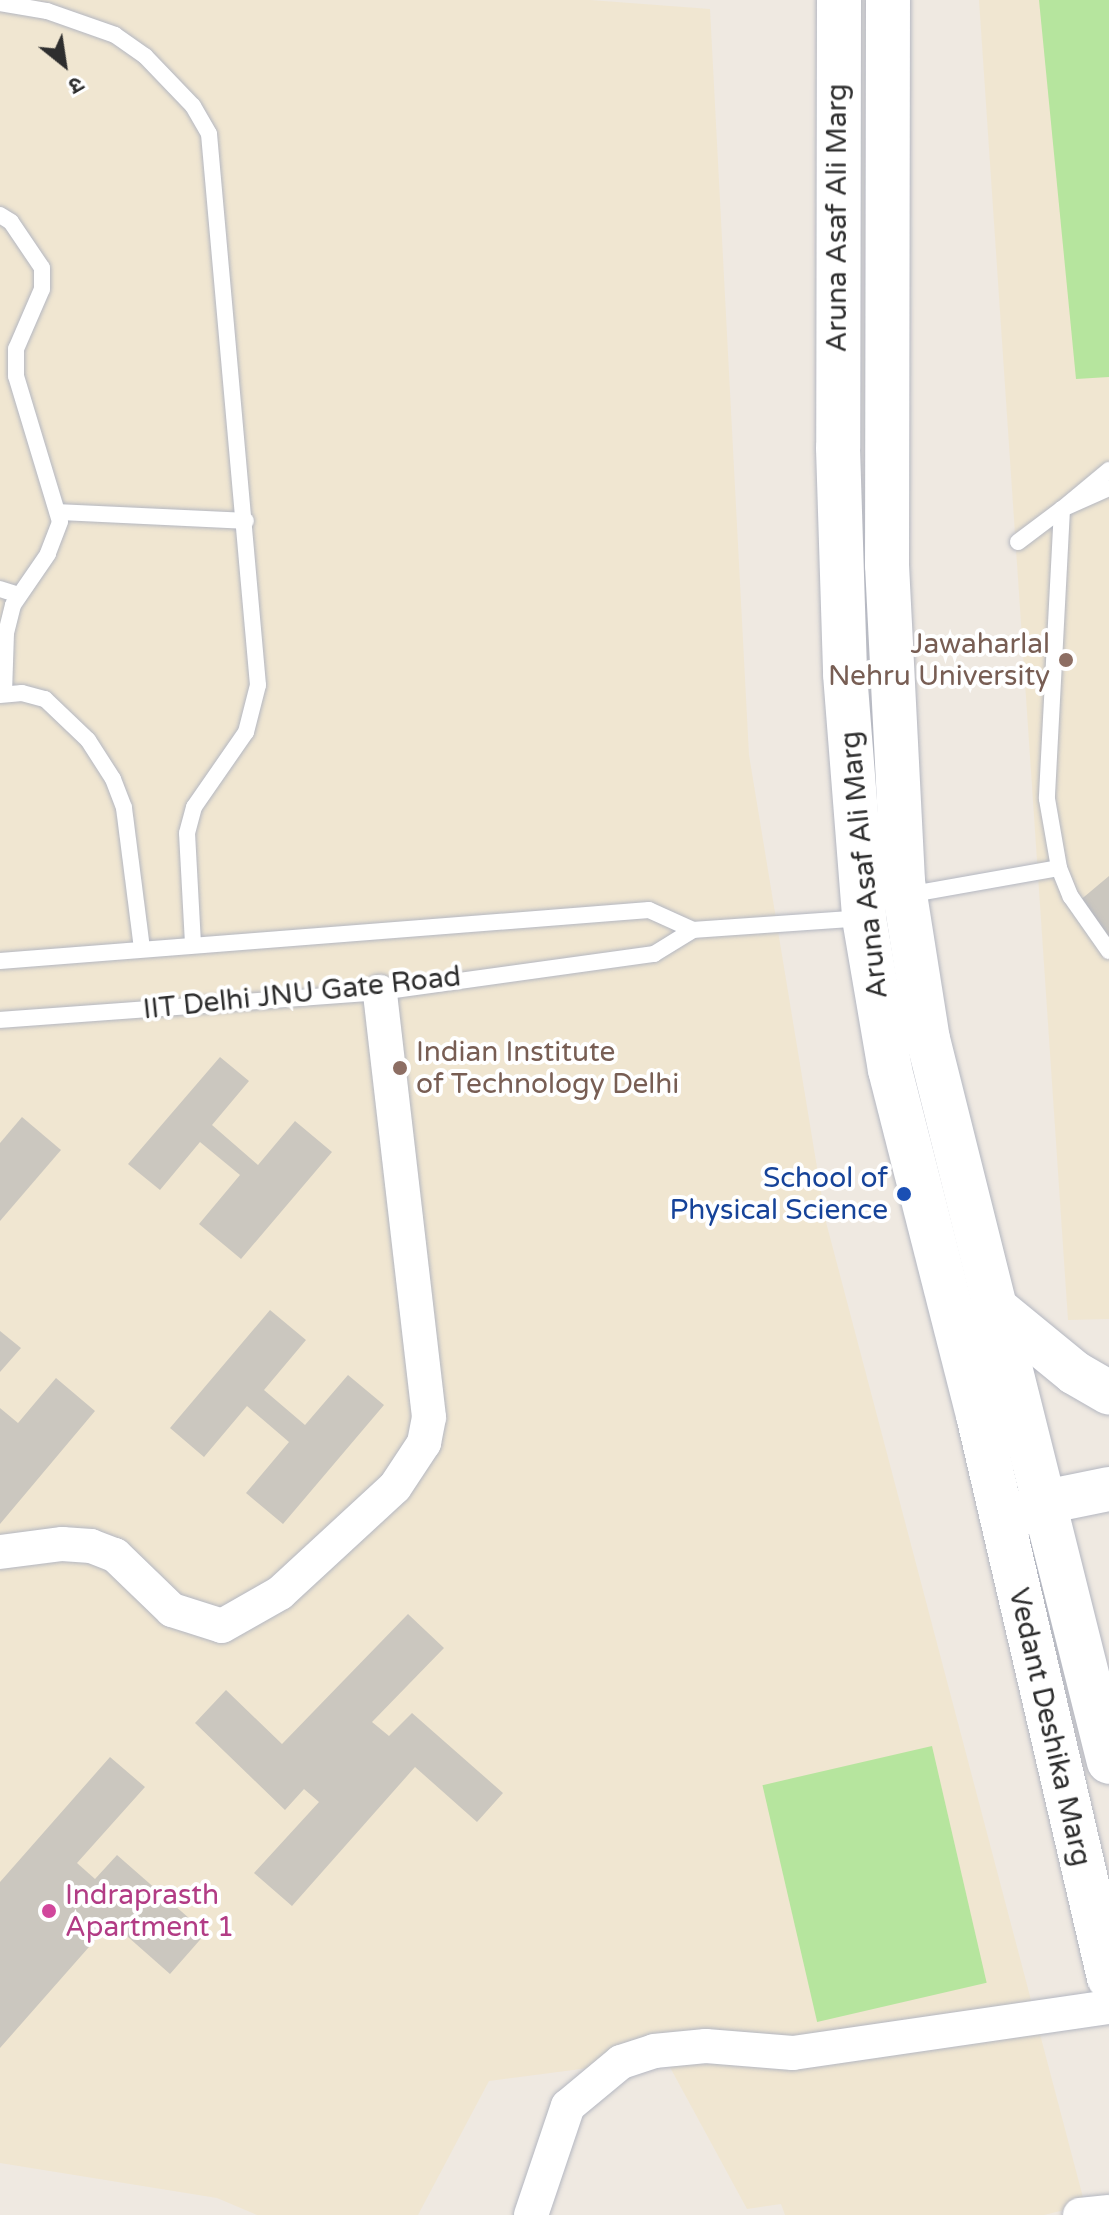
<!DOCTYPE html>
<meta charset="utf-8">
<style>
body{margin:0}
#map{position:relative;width:1109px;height:2215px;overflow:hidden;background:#efe9e1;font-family:"Varela Round","Noto Sans Devanagari",sans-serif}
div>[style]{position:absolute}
.education>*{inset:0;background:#f0e6d1}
.green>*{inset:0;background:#b6e59e;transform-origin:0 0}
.building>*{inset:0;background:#cbc7bf}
.roads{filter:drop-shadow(0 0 2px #b4b7c1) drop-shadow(0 0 2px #b4b7c1)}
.lane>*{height:16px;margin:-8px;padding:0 8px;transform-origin:8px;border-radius:8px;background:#fff}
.street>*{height:34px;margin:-17px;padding:0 17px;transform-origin:17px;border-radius:17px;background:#fff}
.secondary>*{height:44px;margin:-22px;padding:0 22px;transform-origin:22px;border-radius:22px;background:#fff}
.dots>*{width:22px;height:22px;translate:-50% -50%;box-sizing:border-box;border:4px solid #fff;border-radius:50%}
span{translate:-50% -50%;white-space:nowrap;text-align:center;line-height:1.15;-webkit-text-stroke:8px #fff;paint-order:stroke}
.street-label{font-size:28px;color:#2e2e2e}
.education-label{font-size:28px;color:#785e54}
.right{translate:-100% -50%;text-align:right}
.left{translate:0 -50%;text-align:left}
.transit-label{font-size:28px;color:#164399}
.hotel-label{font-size:28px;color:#b23c85}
.north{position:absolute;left:24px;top:24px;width:80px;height:80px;-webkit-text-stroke:6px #fff;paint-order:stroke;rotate:150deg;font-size:22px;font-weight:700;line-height:32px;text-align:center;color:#2e2e2e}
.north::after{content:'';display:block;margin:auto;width:28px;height:36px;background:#2e2e2e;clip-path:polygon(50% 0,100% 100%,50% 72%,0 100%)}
</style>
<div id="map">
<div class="education">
<div style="clip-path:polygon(0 0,590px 0,710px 9px,749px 755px,826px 1222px,1085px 2205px,1044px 2215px,785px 2215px,781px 2204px,747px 2209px,665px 2058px,489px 2081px,418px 2215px,257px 2215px,217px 2198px,0 2163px)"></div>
<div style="clip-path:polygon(979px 0,1109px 0,1109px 1319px,1068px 1320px)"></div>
</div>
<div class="green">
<div style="clip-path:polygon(1039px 0,1109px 0,1109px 377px,1076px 379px)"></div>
<div style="left:932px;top:1746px;width:243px;height:174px;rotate:77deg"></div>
</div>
<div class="building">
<div style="clip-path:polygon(1109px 876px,1109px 947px,1078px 902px)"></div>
<div style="clip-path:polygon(220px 1057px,249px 1081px,212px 1125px,258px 1165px,295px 1121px,332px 1152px,241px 1259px,199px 1224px,240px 1175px,200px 1142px,160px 1190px,128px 1164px)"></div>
<div style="clip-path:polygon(22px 1117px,61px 1150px,0 1221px,0 1143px)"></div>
<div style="clip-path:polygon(270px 1310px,306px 1340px,264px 1390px,305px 1425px,348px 1375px,384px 1405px,283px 1524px,246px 1493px,289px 1442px,247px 1406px,204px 1457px,170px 1428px)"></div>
<div style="clip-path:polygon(0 1331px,21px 1348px,0 1372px)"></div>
<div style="clip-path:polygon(56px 1378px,95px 1411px,0 1524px,0 1408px,18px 1423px)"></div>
<div style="clip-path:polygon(408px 1614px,444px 1648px,372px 1722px,389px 1736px,412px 1713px,503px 1793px,477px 1822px,415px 1767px,292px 1906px,254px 1873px,319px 1802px,304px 1789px,285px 1810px,195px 1723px,226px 1690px,282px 1744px)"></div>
<div style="clip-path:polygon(110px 1757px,145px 1787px,77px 1863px,95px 1879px,117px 1855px,206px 1933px,170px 1974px,111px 1922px,0 2048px,0 1882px)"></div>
</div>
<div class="roads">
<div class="lane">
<div style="left:0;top:3px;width:48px;rotate:9.7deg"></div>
<div style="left:47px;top:11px;width:72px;rotate:19.4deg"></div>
<div style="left:115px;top:35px;width:37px;rotate:35deg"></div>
<div style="left:145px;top:56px;width:69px;rotate:46.2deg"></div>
<div style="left:193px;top:106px;width:32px;rotate:60deg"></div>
<div style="left:209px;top:134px;width:553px;rotate:84.92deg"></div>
<div style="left:258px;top:685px;width:49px;rotate:104.3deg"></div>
<div style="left:246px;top:732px;width:91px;rotate:124.7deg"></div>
<div style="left:194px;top:807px;width:27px;rotate:105deg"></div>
<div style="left:187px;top:833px;width:111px;rotate:86.9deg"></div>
<div style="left:0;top:215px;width:13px;rotate:32deg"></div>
<div style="left:11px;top:222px;width:55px;rotate:56deg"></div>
<div style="left:42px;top:268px;width:21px;rotate:90deg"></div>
<div style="left:42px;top:289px;width:65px;rotate:113.4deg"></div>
<div style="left:16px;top:349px;width:27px;rotate:90deg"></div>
<div style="left:16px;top:376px;width:152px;rotate:73.2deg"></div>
<div style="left:60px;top:522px;width:34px;rotate:111deg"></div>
<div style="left:48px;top:554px;width:62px;rotate:124.5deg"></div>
<div style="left:13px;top:605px;width:29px;rotate:104deg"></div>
<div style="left:6px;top:633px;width:61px;rotate:91.9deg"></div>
<div style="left:1109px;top:470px;width:61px;rotate:140.3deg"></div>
<div style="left:1062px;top:509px;width:290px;rotate:93deg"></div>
<div style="left:1047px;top:799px;width:70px;rotate:80.1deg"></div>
<div style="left:1059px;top:868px;width:31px;rotate:68deg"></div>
<div style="left:1071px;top:897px;width:66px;rotate:54.9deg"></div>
<div style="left:58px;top:512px;width:188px;rotate:2.7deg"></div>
<div style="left:1018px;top:542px;width:55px;rotate:-36.9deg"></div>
<div style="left:1062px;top:509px;width:51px;rotate:-24.1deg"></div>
<div style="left:0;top:589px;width:20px;rotate:18deg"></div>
<div style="left:0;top:695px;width:22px;rotate:-5deg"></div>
<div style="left:22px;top:693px;width:24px;rotate:15deg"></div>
<div style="left:45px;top:699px;width:59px;rotate:43.6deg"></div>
<div style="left:88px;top:740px;width:46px;rotate:57.3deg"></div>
<div style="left:113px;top:779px;width:31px;rotate:69deg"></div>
<div style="left:124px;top:808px;width:142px;rotate:82.7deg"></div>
<div style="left:907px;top:895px;width:154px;rotate:-10.1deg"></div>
<div style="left:0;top:961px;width:651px;rotate:-4.49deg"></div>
<div style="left:649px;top:910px;width:48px;rotate:24.4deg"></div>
<div style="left:0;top:1020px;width:381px;rotate:-4.2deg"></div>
<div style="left:380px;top:992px;width:277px;rotate:-7.9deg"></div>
<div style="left:654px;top:954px;width:46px;rotate:-31.6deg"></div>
<div style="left:693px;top:930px;width:171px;rotate:-4deg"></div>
</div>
<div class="street">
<div style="left:0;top:1552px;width:63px;rotate:-7.4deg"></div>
<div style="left:62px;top:1544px;width:29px;rotate:4deg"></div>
<div style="left:91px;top:1546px;width:26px;rotate:21deg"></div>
<div style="left:115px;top:1555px;width:79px;rotate:44deg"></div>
<div style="left:172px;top:1610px;width:52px;rotate:17.7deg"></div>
<div style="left:222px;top:1626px;width:67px;rotate:-29.6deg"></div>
<div style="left:280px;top:1593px;width:156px;rotate:-42.7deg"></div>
<div style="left:395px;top:1487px;width:53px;rotate:-56.6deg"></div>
<div style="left:424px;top:1443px;width:26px;rotate:-79deg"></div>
<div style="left:429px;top:1417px;width:428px;rotate:-96.6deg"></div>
<div style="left:531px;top:2215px;width:115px;rotate:-71.3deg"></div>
<div style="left:568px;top:2106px;width:69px;rotate:-39.7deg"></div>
<div style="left:621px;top:2062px;width:35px;rotate:-18deg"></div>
<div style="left:654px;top:2051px;width:52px;rotate:-5.5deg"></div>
<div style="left:706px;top:2046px;width:87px;rotate:4.6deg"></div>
<div style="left:793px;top:2053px;width:319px;rotate:-8.3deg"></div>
<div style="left:1080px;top:2215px;width:29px;rotate:-6deg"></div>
</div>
<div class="secondary">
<div style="left:839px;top:0;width:448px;rotate:90.1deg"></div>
<div style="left:838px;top:448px;width:226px;rotate:88.2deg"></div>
<div style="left:845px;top:674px;width:245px;rotate:85.5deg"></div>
<div style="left:864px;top:918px;width:154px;rotate:80.3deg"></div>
<div style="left:890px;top:1070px;width:356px;rotate:75.7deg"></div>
<div style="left:978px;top:1415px;width:578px;rotate:76.9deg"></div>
<div style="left:888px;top:0;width:565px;rotate:90.1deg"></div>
<div style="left:887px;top:565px;width:317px;rotate:87.1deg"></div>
<div style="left:903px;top:882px;width:159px;rotate:81deg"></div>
<div style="left:928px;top:1039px;width:745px;rotate:75.95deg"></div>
<div style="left:998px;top:1310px;width:99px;rotate:39.3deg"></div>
<div style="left:1075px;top:1373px;width:39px;rotate:30deg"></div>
<div style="left:1019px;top:1515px;width:29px;rotate:-27deg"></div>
<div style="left:1045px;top:1502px;width:65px;rotate:-11.5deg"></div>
</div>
</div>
<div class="dots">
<div style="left:1066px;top:660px;background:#8d6e63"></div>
<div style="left:400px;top:1068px;background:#8d6e63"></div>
<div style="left:904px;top:1194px;background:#1a4fb4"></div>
<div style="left:49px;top:1911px;background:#d1479c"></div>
</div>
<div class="street-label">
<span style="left:837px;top:218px;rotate:-90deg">Aruna Asaf Ali Marg</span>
<span style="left:864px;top:865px;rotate:-96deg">Aruna Asaf Ali Marg</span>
<span style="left:302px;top:993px;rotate:-6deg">IIT Delhi JNU Gate Road</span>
<span style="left:1050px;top:1727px;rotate:77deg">Vedant Deshika Marg</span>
</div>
<div class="education-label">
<span class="right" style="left:1050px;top:660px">Jawaharlal<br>Nehru University</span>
<span class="left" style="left:416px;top:1068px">Indian Institute<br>of Technology Delhi</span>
</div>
<div class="transit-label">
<span class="right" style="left:888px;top:1194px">School of<br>Physical Science</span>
</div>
<div class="hotel-label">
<span class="left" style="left:65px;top:1911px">Indraprasth<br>Apartment 1</span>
</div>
<div class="north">उ</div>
</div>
